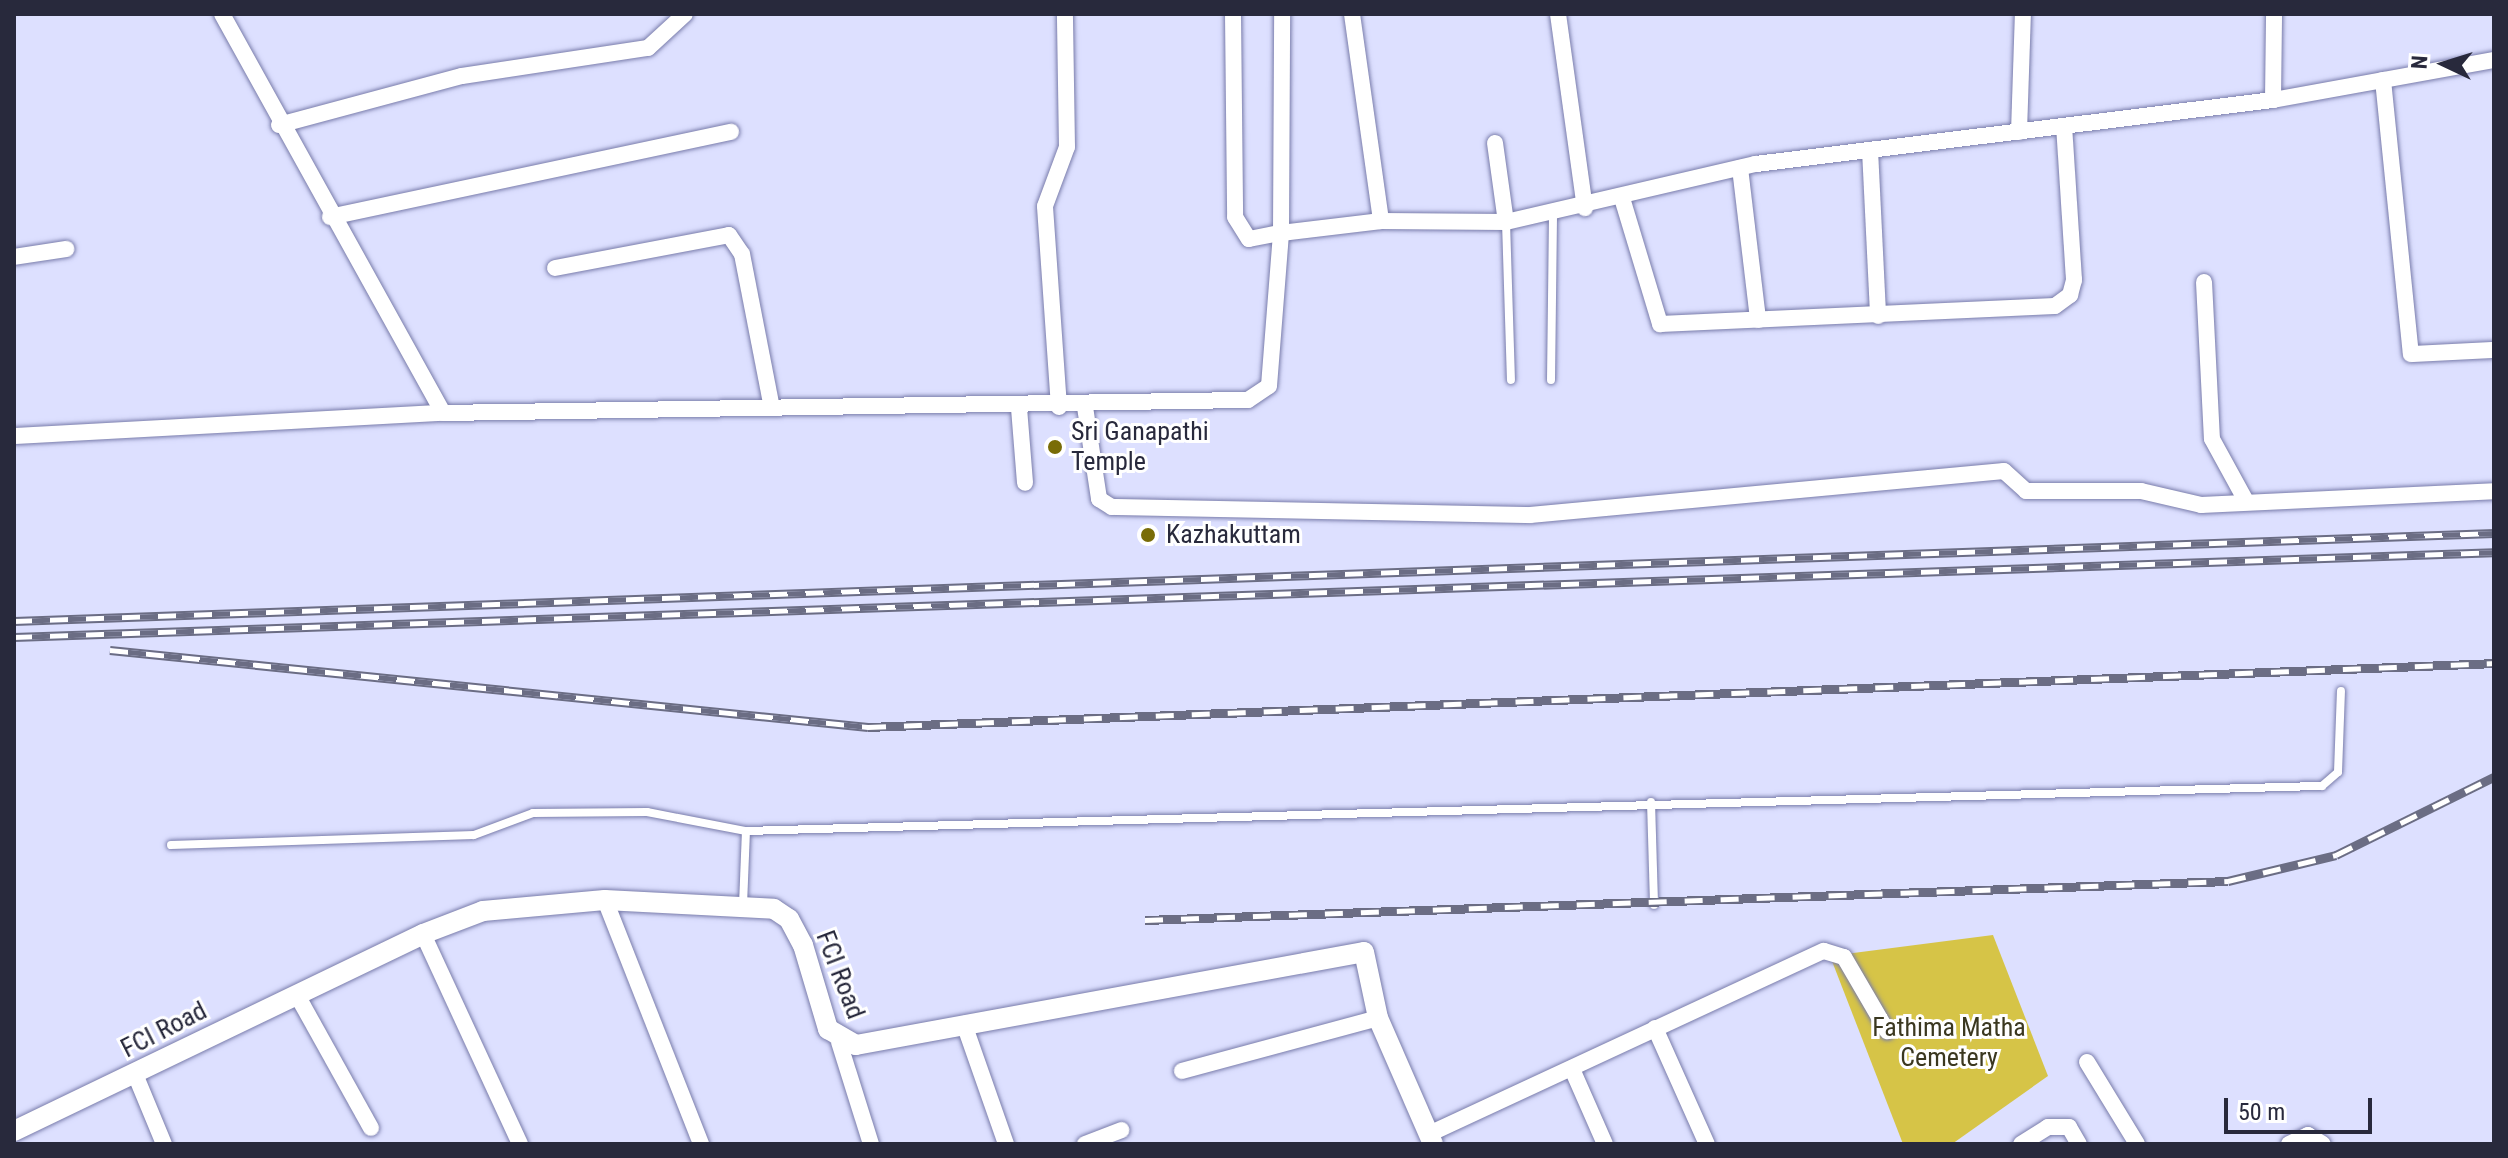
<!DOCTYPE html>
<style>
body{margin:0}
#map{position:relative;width:2508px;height:1158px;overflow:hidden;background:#dde0ff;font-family:"Roboto Condensed",sans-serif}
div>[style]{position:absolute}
.green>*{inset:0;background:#d6c447}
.roads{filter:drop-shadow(0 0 2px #797cab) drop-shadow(0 0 2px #797cab)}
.service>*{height:8px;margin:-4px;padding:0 4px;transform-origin:4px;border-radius:4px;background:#fff}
.minor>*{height:16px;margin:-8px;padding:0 8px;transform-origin:8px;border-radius:8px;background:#fff}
.tertiary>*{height:20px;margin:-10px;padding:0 10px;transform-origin:10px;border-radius:10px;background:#fff}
.rail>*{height:9px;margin-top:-4.5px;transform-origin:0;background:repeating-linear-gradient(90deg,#fff 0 18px,#6b6d84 0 36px);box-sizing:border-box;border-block:2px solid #6b6d84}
.dots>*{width:22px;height:22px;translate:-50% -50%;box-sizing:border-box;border:4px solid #fff;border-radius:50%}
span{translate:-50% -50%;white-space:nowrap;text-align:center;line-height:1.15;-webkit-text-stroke:6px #fff;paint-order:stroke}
.poi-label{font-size:26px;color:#28293c}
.left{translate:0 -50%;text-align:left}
.street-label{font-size:26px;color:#28293c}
.park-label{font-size:26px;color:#3b3820}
.frame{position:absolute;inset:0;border:16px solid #28293c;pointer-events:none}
.north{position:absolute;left:2404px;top:24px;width:80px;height:80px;-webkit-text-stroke:6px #fff;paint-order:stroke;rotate:274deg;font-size:22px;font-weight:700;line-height:32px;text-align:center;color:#28293c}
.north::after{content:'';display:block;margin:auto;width:28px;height:36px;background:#28293c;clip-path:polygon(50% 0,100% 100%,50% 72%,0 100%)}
.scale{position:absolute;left:2224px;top:1098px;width:148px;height:36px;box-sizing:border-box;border:4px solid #28293c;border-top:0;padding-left:10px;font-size:24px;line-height:28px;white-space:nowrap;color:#28293c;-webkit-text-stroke:6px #fff;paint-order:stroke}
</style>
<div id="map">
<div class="green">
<div style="clip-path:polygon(1993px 935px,2048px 1076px,1952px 1144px,1903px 1144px,1830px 956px)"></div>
</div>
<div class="roads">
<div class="service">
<div style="left:1506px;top:222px;width:158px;rotate:88.2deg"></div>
<div style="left:1551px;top:380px;width:165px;rotate:-89.3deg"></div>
<div style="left:1651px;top:802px;width:103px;rotate:88.3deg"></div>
<div style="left:171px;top:845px;width:303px;rotate:-1.9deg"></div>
<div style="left:474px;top:835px;width:63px;rotate:-20.4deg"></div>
<div style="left:533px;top:813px;width:114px;rotate:-0.5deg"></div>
<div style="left:647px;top:812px;width:101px;rotate:10.9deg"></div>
<div style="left:746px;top:831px;width:1577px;rotate:-1.64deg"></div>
<div style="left:2322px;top:786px;width:21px;rotate:-41deg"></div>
<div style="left:2338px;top:772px;width:81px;rotate:-87.9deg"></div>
<div style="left:743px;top:905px;width:74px;rotate:-87.7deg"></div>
</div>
<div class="minor">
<div style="left:222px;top:14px;width:456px;rotate:61deg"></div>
<div style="left:443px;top:413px;width:805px;rotate:-0.93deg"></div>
<div style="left:1248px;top:400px;width:25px;rotate:-34deg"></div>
<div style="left:1269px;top:386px;width:153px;rotate:-85.5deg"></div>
<div style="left:1281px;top:233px;width:101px;rotate:-6.8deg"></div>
<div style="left:1381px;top:221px;width:125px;rotate:0.5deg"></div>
<div style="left:1506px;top:222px;width:257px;rotate:-13.1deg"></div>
<div style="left:1756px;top:164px;width:521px;rotate:-7.06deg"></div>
<div style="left:2273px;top:100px;width:225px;rotate:-10.3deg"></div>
<div style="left:1233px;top:14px;width:203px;rotate:89.4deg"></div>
<div style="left:1235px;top:217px;width:26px;rotate:58deg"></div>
<div style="left:1249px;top:239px;width:33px;rotate:-11deg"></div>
<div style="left:1281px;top:233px;width:219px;rotate:-89.7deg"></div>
<div style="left:1352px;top:14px;width:209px;rotate:82deg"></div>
<div style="left:1558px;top:14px;width:196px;rotate:82.1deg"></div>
<div style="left:2383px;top:80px;width:275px;rotate:84.2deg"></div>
<div style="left:2411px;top:354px;width:83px;rotate:-2.8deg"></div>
<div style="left:2273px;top:100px;width:86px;rotate:-89.3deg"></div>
<div style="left:279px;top:125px;width:189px;rotate:-15deg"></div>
<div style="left:462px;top:76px;width:188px;rotate:-8.6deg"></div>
<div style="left:648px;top:48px;width:50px;rotate:-42.6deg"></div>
<div style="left:2019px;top:132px;width:118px;rotate:-88.1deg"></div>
<div style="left:1495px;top:143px;width:80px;rotate:82.1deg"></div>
<div style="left:1870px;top:150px;width:166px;rotate:87.2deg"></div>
<div style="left:1740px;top:168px;width:153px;rotate:83.2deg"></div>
<div style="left:1622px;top:198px;width:132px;rotate:73.2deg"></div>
<div style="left:1660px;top:324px;width:395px;rotate:-2.6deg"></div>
<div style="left:2055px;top:306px;width:19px;rotate:-36deg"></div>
<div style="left:2070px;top:295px;width:16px;rotate:-75deg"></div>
<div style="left:2074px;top:280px;width:154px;rotate:-93.7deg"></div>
<div style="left:330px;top:217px;width:410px;rotate:-12deg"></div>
<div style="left:14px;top:257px;width:53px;rotate:-8.7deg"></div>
<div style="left:555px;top:268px;width:177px;rotate:-10.7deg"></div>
<div style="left:729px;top:235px;width:23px;rotate:56deg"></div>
<div style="left:742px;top:254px;width:152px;rotate:79deg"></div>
<div style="left:2204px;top:282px;width:157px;rotate:87.1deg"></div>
<div style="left:2212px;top:439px;width:71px;rotate:61.3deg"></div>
<div style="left:1059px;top:407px;width:201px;rotate:-94deg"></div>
<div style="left:1045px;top:206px;width:63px;rotate:-69.6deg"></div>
<div style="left:1067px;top:147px;width:133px;rotate:-90.9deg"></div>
<div style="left:1085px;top:407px;width:93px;rotate:81.3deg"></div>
<div style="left:1099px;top:499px;width:15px;rotate:32deg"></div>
<div style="left:1112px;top:507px;width:418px;rotate:1.1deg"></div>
<div style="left:1530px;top:515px;width:476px;rotate:-5.3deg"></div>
<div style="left:2004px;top:471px;width:30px;rotate:42deg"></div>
<div style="left:2026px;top:491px;width:115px"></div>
<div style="left:2141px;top:491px;width:62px;rotate:13.1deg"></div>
<div style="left:2201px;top:505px;width:293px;rotate:-2.7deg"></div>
<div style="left:1019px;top:408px;width:75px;rotate:85.4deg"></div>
<div style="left:14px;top:436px;width:430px;rotate:-3.1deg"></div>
<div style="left:605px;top:900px;width:262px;rotate:68.5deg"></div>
<div style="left:423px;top:934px;width:231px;rotate:65.2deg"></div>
<div style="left:297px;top:995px;width:152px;rotate:60.9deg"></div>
<div style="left:964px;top:1024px;width:127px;rotate:70.7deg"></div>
<div style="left:1655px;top:1028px;width:127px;rotate:65.9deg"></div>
<div style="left:839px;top:1042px;width:107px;rotate:72.6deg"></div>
<div style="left:2087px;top:1062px;width:96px;rotate:58.6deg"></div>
<div style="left:1572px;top:1069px;width:82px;rotate:66.3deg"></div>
<div style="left:1182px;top:1071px;width:203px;rotate:-15.1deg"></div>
<div style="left:135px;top:1074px;width:76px;rotate:67.5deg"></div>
<div style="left:1429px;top:1134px;width:435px;rotate:-24.9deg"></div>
<div style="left:1824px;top:951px;width:21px;rotate:17deg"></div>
<div style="left:1844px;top:957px;width:86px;rotate:59.8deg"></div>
<div style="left:1085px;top:1144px;width:39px;rotate:-21deg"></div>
<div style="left:2021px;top:1144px;width:32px;rotate:-32deg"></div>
<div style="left:2048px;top:1127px;width:21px"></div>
<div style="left:2069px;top:1127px;width:20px;rotate:60deg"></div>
<div style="left:2289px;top:1144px;width:21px;rotate:-25deg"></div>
<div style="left:2308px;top:1135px;width:17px;rotate:31deg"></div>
</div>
<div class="tertiary">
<div style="left:14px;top:1131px;width:454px;rotate:-25.7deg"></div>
<div style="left:423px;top:934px;width:64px;rotate:-21deg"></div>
<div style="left:483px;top:911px;width:122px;rotate:-5.2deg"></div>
<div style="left:605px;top:900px;width:169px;rotate:3deg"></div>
<div style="left:774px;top:909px;width:18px;rotate:34deg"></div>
<div style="left:789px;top:919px;width:30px;rotate:62deg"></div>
<div style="left:803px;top:945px;width:88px;rotate:73.4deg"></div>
<div style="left:828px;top:1029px;width:32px;rotate:30deg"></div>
<div style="left:856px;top:1045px;width:516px;rotate:-10.37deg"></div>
<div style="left:1364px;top:952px;width:67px;rotate:78deg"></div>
<div style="left:1378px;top:1018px;width:137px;rotate:66.4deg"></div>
</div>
</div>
<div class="rail">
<div style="left:14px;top:621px;width:2482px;rotate:-2.03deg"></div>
<div style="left:14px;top:637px;width:2481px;rotate:-1.96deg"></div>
<div style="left:110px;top:650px;width:762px;rotate:5.8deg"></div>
<div style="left:868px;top:727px;width:1627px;rotate:-2.25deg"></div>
<div style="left:1145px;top:920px;width:1084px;rotate:-2.06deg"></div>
<div style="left:2228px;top:881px;width:111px;rotate:-13.5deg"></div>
<div style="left:2336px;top:855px;width:176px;rotate:-26.3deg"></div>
</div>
<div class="dots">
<div style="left:1055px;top:447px;background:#796c07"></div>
<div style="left:1148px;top:535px;background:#796c07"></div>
</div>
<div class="poi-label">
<span class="left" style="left:1071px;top:447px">Sri Ganapathi<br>Temple</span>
<span class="left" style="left:1166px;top:535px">Kazhakuttam</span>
</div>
<div class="street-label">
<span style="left:840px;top:975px;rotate:69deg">FCI Road</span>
<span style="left:164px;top:1030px;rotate:-27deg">FCI Road</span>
</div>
<div class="park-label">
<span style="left:1949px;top:1043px">Fathima Matha<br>Cemetery</span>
</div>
<div class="frame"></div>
<div class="north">N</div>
<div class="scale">50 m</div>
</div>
